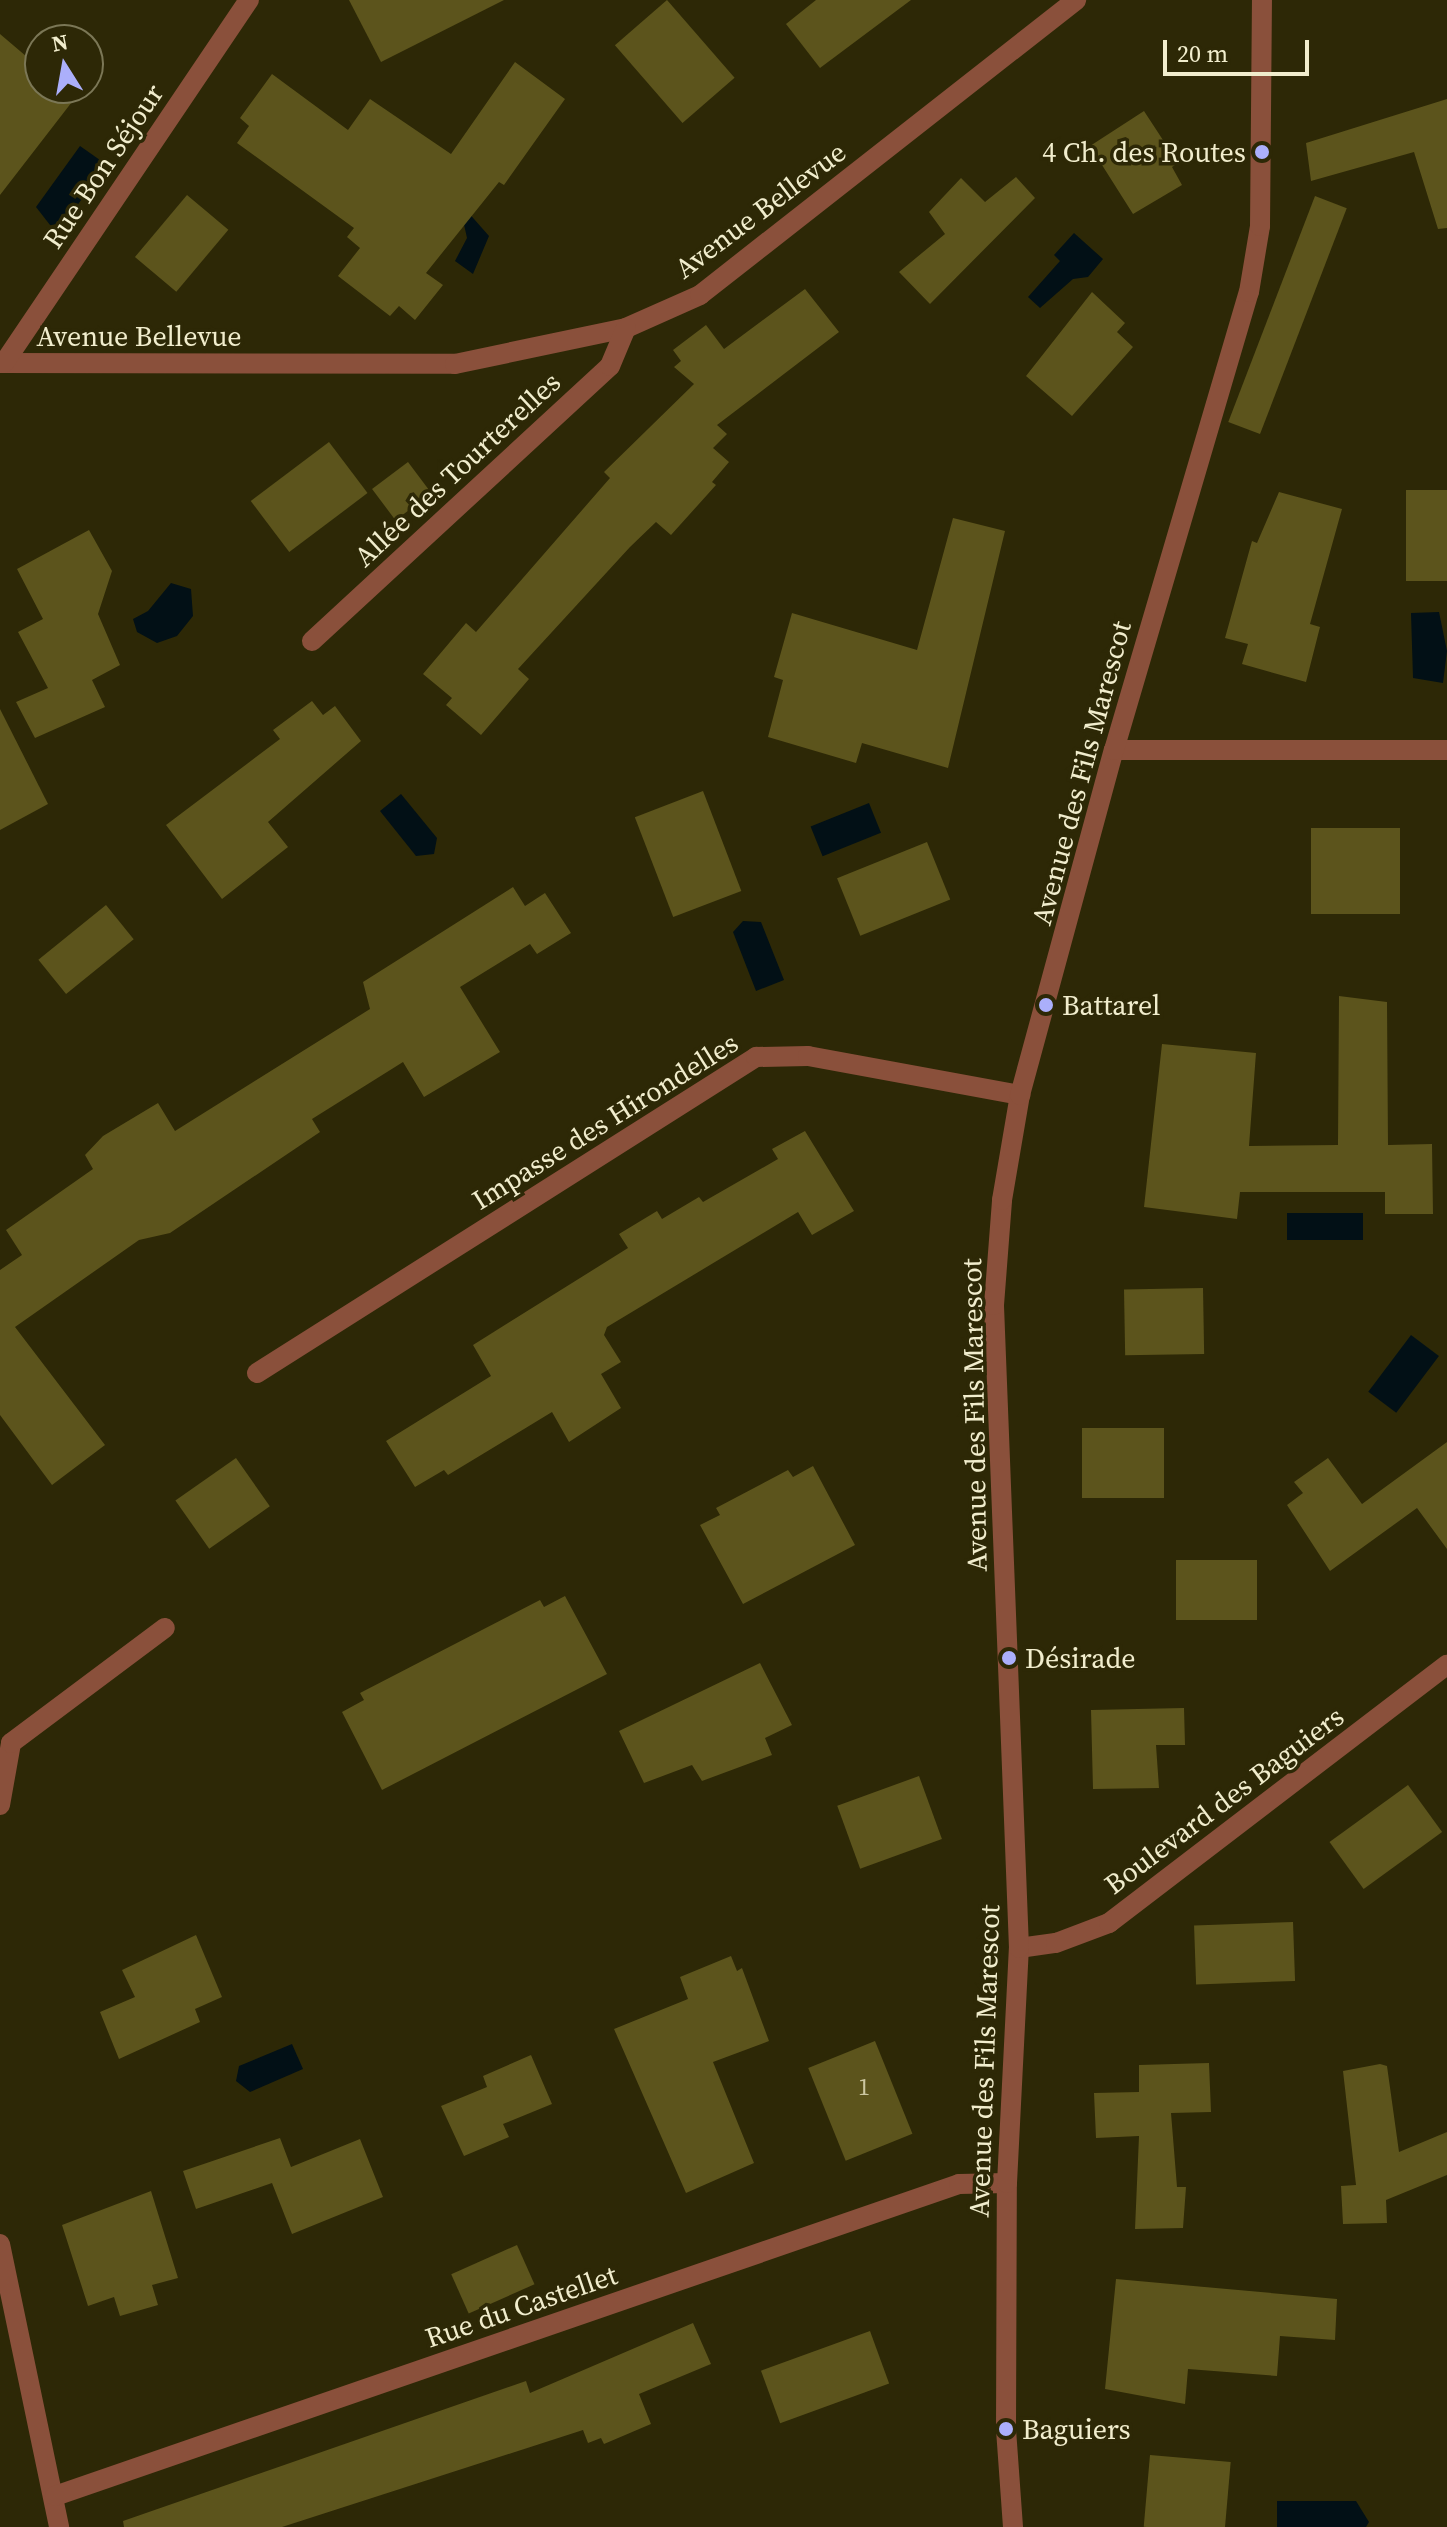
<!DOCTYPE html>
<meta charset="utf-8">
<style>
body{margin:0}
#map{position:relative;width:1447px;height:2527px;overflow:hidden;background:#2d2806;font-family:"Source Serif 4",serif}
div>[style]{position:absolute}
.water>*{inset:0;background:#021016;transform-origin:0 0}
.building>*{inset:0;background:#5c541c;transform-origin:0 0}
.minor>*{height:20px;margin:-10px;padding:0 10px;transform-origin:10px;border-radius:10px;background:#8a503b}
.dots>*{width:22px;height:22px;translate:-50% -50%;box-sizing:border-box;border:4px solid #2d2806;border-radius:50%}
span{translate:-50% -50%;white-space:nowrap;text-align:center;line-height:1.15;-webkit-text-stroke:7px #2d2806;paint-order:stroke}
.number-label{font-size:24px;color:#ccc7a1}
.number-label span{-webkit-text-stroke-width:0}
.poi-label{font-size:28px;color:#f1edcd}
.right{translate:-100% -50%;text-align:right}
.left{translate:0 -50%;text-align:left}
.street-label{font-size:28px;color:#f1edcd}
.north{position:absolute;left:24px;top:24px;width:80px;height:80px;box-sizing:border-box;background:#2d2806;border:2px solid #7b7756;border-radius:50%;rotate:349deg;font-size:22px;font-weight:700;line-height:32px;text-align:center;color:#f1edcd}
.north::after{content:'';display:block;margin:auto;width:28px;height:36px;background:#abaffb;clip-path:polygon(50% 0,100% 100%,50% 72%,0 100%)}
.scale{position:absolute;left:1163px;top:40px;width:146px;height:36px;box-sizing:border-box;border:4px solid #f1edcd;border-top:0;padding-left:10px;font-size:24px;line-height:28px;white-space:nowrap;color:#f1edcd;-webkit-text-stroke:6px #2d2806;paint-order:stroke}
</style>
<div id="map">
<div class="water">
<div style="clip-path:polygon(80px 146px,107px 165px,62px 226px,50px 225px,36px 207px)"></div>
<div style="clip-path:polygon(459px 202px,489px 236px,473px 274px,455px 261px,467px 238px)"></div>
<div style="clip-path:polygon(1074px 233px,1103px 259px,1088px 277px,1073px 279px,1040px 308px,1028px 297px,1060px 261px,1054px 255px)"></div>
<div style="clip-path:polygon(171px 583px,191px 589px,193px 616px,177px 636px,157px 643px,137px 632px,133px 619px,148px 611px)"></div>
<div style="clip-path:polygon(1439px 612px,1447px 651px,1443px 683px,1413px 678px,1411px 613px)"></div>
<div style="clip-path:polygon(401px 794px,437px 838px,434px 854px,416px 856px,380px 811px)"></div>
<div style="left:869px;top:803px;width:32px;height:63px;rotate:68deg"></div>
<div style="clip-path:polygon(743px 921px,761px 922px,784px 980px,756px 991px,733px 932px)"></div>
<div style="left:1363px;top:1213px;width:27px;height:76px;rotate:90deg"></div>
<div style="left:1411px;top:1335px;width:35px;height:71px;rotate:37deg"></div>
<div style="clip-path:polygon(292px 2044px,303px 2069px,250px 2092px,236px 2081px,239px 2066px)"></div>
<div style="clip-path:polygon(1277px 2501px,1356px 2501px,1369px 2522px,1366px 2527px,1277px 2527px)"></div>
</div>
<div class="building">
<div style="clip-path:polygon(349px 0,504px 0,381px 62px)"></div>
<div style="left:667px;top:0;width:103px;height:69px;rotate:49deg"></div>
<div style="clip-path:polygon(816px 0,911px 0,820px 68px,786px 24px)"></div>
<div style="clip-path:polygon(0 34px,40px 68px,40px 88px,63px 88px,75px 98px,0 195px)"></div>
<div style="clip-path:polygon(515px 62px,565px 99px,504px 185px,499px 182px,426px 273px,443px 285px,415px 320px,399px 306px,390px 316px,338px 276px,360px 248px,347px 237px,354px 228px,237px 143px,249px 126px,240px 118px,272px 74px,348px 130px,370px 99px,451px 154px)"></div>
<div style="clip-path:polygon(1447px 99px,1447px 228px,1438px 229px,1414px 152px,1311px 181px,1306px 143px)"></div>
<div style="clip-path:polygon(1144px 111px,1178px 163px,1172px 167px,1182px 185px,1133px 214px,1090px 146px)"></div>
<div style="clip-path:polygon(1016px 177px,1035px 198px,930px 304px,899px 272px,945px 234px,929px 212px,961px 178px,985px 202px)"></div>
<div style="left:187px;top:195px;width:54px;height:81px;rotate:40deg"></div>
<div style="left:1315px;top:196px;width:34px;height:242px;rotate:21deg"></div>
<div style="clip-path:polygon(805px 289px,839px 332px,717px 425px,727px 434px,713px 448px,729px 462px,712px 482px,716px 485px,671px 535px,656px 522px,630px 547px,518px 669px,529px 679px,481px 735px,446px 705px,452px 698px,423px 674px,466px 623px,476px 632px,610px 478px,604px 472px,694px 384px,674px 367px,681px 361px,673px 350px,706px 325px,724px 349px)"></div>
<div style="clip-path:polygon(1092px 292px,1125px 323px,1117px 332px,1133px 347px,1072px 416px,1026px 376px)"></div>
<div style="left:329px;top:442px;width:64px;height:98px;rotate:53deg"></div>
<div style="left:408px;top:462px;width:39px;height:45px;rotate:53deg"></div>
<div style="left:1447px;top:490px;width:91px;height:41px;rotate:90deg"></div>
<div style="clip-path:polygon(1279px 492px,1342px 509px,1310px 624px,1320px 627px,1306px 682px,1242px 664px,1248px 644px,1225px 638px,1252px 541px,1257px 543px)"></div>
<div style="clip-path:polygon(953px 518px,1005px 531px,948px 768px,862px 743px,856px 763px,768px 737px,783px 680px,774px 677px,792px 613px,917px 650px)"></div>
<div style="clip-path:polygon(89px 530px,112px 571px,98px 614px,120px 665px,92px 680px,105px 707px,35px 738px,16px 702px,48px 688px,18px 632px,43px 619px,17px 569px)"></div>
<div style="clip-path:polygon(312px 701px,323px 715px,335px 706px,361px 741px,268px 822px,288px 847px,222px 899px,166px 825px,280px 739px,273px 730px)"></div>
<div style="clip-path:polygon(0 709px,48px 804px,0 830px)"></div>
<div style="left:703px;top:791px;width:107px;height:73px;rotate:69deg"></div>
<div style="left:1311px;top:828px;width:89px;height:86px"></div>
<div style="left:927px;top:842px;width:62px;height:97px;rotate:68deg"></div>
<div style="clip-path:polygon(513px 887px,525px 906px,545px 893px,571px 933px,537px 954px,530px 944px,460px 987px,500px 1052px,424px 1097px,403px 1062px,312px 1119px,320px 1132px,170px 1233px,139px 1240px,15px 1327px,105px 1445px,52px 1485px,0 1415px,0 1270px,22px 1255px,6px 1230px,93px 1169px,85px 1155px,103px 1136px,158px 1103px,175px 1131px,370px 1009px,363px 982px)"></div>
<div style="left:106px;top:905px;width:44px;height:87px;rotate:51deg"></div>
<div style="clip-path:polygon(1339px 996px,1387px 1002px,1388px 1145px,1432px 1144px,1433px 1214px,1385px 1214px,1385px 1192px,1240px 1192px,1237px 1219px,1144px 1207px,1162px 1044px,1256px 1053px,1249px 1146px,1338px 1145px)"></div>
<div style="clip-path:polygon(805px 1131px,854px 1211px,812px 1235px,798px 1212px,607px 1327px,604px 1335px,621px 1362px,601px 1374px,621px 1408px,569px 1442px,552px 1412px,448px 1475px,444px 1470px,415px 1487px,386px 1441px,491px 1376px,473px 1345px,628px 1248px,619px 1234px,657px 1211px,662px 1219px,699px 1197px,703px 1202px,778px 1159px,772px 1149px)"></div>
<div style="left:1203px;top:1288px;width:66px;height:79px;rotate:89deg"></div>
<div style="left:1082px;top:1428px;width:82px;height:70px"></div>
<div style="clip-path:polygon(1447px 1442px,1447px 1549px,1417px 1508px,1330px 1571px,1287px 1505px,1303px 1493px,1294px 1482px,1328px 1458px,1362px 1504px)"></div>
<div style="left:236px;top:1458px;width:59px;height:74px;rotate:55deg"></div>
<div style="clip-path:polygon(813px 1466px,855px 1545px,743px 1604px,700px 1525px,720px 1515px,716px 1508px,788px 1470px,793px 1477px)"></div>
<div style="left:1176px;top:1560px;width:81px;height:60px"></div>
<div style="clip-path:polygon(565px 1596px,607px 1674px,382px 1790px,342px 1712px,364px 1700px,360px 1693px,540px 1600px,544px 1607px)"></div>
<div style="clip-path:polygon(760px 1663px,792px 1725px,765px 1738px,772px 1755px,702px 1781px,692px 1765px,644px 1783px,619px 1731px)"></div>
<div style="clip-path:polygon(1184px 1708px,1185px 1745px,1156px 1745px,1159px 1788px,1093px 1789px,1091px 1710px)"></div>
<div style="left:919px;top:1776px;width:67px;height:87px;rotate:70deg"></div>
<div style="left:1408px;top:1785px;width:58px;height:97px;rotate:54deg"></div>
<div style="left:1293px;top:1922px;width:59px;height:99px;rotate:88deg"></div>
<div style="clip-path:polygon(196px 1935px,222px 1997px,195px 2009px,200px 2022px,119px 2059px,100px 2012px,135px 1997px,122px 1970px)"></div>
<div style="clip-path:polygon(731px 1956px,737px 1971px,742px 1968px,769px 2041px,713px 2062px,754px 2163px,686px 2193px,614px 2029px,688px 1999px,680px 1977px)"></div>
<div style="left:875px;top:2041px;width:100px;height:72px;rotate:68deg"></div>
<div style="clip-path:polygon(531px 2055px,552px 2104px,503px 2124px,509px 2137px,464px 2156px,441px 2106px,487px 2087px,483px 2076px)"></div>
<div style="clip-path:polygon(1209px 2063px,1211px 2112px,1171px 2113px,1177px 2187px,1186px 2187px,1183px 2228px,1135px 2229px,1139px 2136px,1096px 2138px,1094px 2093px,1139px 2092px,1139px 2065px)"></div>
<div style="clip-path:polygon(1380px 2064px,1387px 2066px,1399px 2152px,1447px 2132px,1447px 2175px,1386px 2200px,1387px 2223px,1343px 2224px,1341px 2186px,1356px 2185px,1343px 2071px)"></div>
<div style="clip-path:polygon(280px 2138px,291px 2167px,360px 2139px,383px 2197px,292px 2234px,272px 2183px,196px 2209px,183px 2171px)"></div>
<div style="clip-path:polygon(151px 2191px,178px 2278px,152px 2285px,158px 2305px,120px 2316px,114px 2297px,88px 2306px,62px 2225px)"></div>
<div style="left:517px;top:2245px;width:43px;height:72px;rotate:66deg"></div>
<div style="clip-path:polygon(1116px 2279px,1337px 2299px,1335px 2340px,1280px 2336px,1277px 2376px,1188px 2369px,1185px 2404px,1105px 2389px)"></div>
<div style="clip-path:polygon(693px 2323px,711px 2364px,639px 2394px,651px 2424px,604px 2444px,601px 2438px,588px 2443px,583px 2430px,282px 2527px,124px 2527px,123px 2521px,526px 2381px,530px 2393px)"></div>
<div style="left:870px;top:2331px;width:56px;height:116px;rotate:70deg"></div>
<div style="left:1150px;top:2455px;width:81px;height:72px;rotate:5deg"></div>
</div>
<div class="minor">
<div style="left:0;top:363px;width:455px;rotate:0.1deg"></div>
<div style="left:455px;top:364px;width:175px;rotate:-11.9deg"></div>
<div style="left:626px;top:328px;width:81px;rotate:-24deg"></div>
<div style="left:700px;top:295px;width:478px;rotate:-38.1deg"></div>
<div style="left:4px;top:363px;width:438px;rotate:-56deg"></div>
<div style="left:312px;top:641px;width:405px;rotate:-42.7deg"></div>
<div style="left:610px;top:366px;width:41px;rotate:-67.2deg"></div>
<div style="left:1114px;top:750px;width:333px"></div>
<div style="left:257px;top:1373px;width:591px;rotate:-32.34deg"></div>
<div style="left:756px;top:1057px;width:52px;rotate:-1.1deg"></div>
<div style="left:808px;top:1056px;width:216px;rotate:10.4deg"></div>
<div style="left:0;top:1805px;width:63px;rotate:-79.9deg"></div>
<div style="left:11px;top:1743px;width:192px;rotate:-36.8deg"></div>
<div style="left:1019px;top:1948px;width:37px;rotate:-8deg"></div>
<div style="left:1056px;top:1943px;width:57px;rotate:-20.7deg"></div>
<div style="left:1109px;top:1923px;width:425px;rotate:-37.4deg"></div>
<div style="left:0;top:2244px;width:289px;rotate:78.2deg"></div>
<div style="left:55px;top:2496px;width:956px;rotate:-19.04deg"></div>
<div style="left:959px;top:2184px;width:48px;rotate:-1.2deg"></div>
<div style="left:1013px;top:2527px;width:98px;rotate:-94.1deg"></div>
<div style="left:1006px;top:2429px;width:246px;rotate:-89.8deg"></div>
<div style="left:1007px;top:2183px;width:235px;rotate:-87.1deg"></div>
<div style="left:1019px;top:1948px;width:643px;rotate:-92.23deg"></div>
<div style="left:994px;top:1305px;width:105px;rotate:-85.6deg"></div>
<div style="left:1002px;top:1200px;width:107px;rotate:-80.3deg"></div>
<div style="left:1020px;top:1095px;width:358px;rotate:-74.8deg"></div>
<div style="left:1114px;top:750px;width:477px;rotate:-73.6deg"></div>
<div style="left:1249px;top:292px;width:67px;rotate:-80.5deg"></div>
<div style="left:1260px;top:226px;width:226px;rotate:-89.5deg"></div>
</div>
<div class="dots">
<div style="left:1262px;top:152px;background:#abaffb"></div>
<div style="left:1046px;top:1005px;background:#abaffb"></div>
<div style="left:1009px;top:1658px;background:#abaffb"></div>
<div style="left:1006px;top:2429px;background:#abaffb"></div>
</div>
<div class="number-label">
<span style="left:864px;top:2087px">1</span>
</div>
<div class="poi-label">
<span class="right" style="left:1246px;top:152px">4 Ch. des Routes</span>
<span class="left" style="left:1062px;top:1005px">Battarel</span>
<span class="left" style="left:1025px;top:1658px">Désirade</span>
<span class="left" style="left:1022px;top:2429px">Baguiers</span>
</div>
<div class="street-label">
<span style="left:103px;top:166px;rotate:-56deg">Rue Bon Séjour</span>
<span style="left:760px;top:210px;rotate:-37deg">Avenue Bellevue</span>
<span style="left:139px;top:336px">Avenue Bellevue</span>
<span style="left:457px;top:469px;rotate:-43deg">Allée des Tourterelles</span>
<span style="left:1081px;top:773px;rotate:-75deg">Avenue des Fils Marescot</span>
<span style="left:605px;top:1121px;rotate:-32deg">Impasse des Hirondelles</span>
<span style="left:974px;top:1415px;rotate:-91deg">Avenue des Fils Marescot</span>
<span style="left:1224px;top:1800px;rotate:-37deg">Boulevard des Baguiers</span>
<span style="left:984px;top:2061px;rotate:-88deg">Avenue des Fils Marescot</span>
<span style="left:521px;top:2306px;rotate:-19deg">Rue du Castellet</span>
</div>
<div class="north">N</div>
<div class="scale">20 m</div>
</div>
